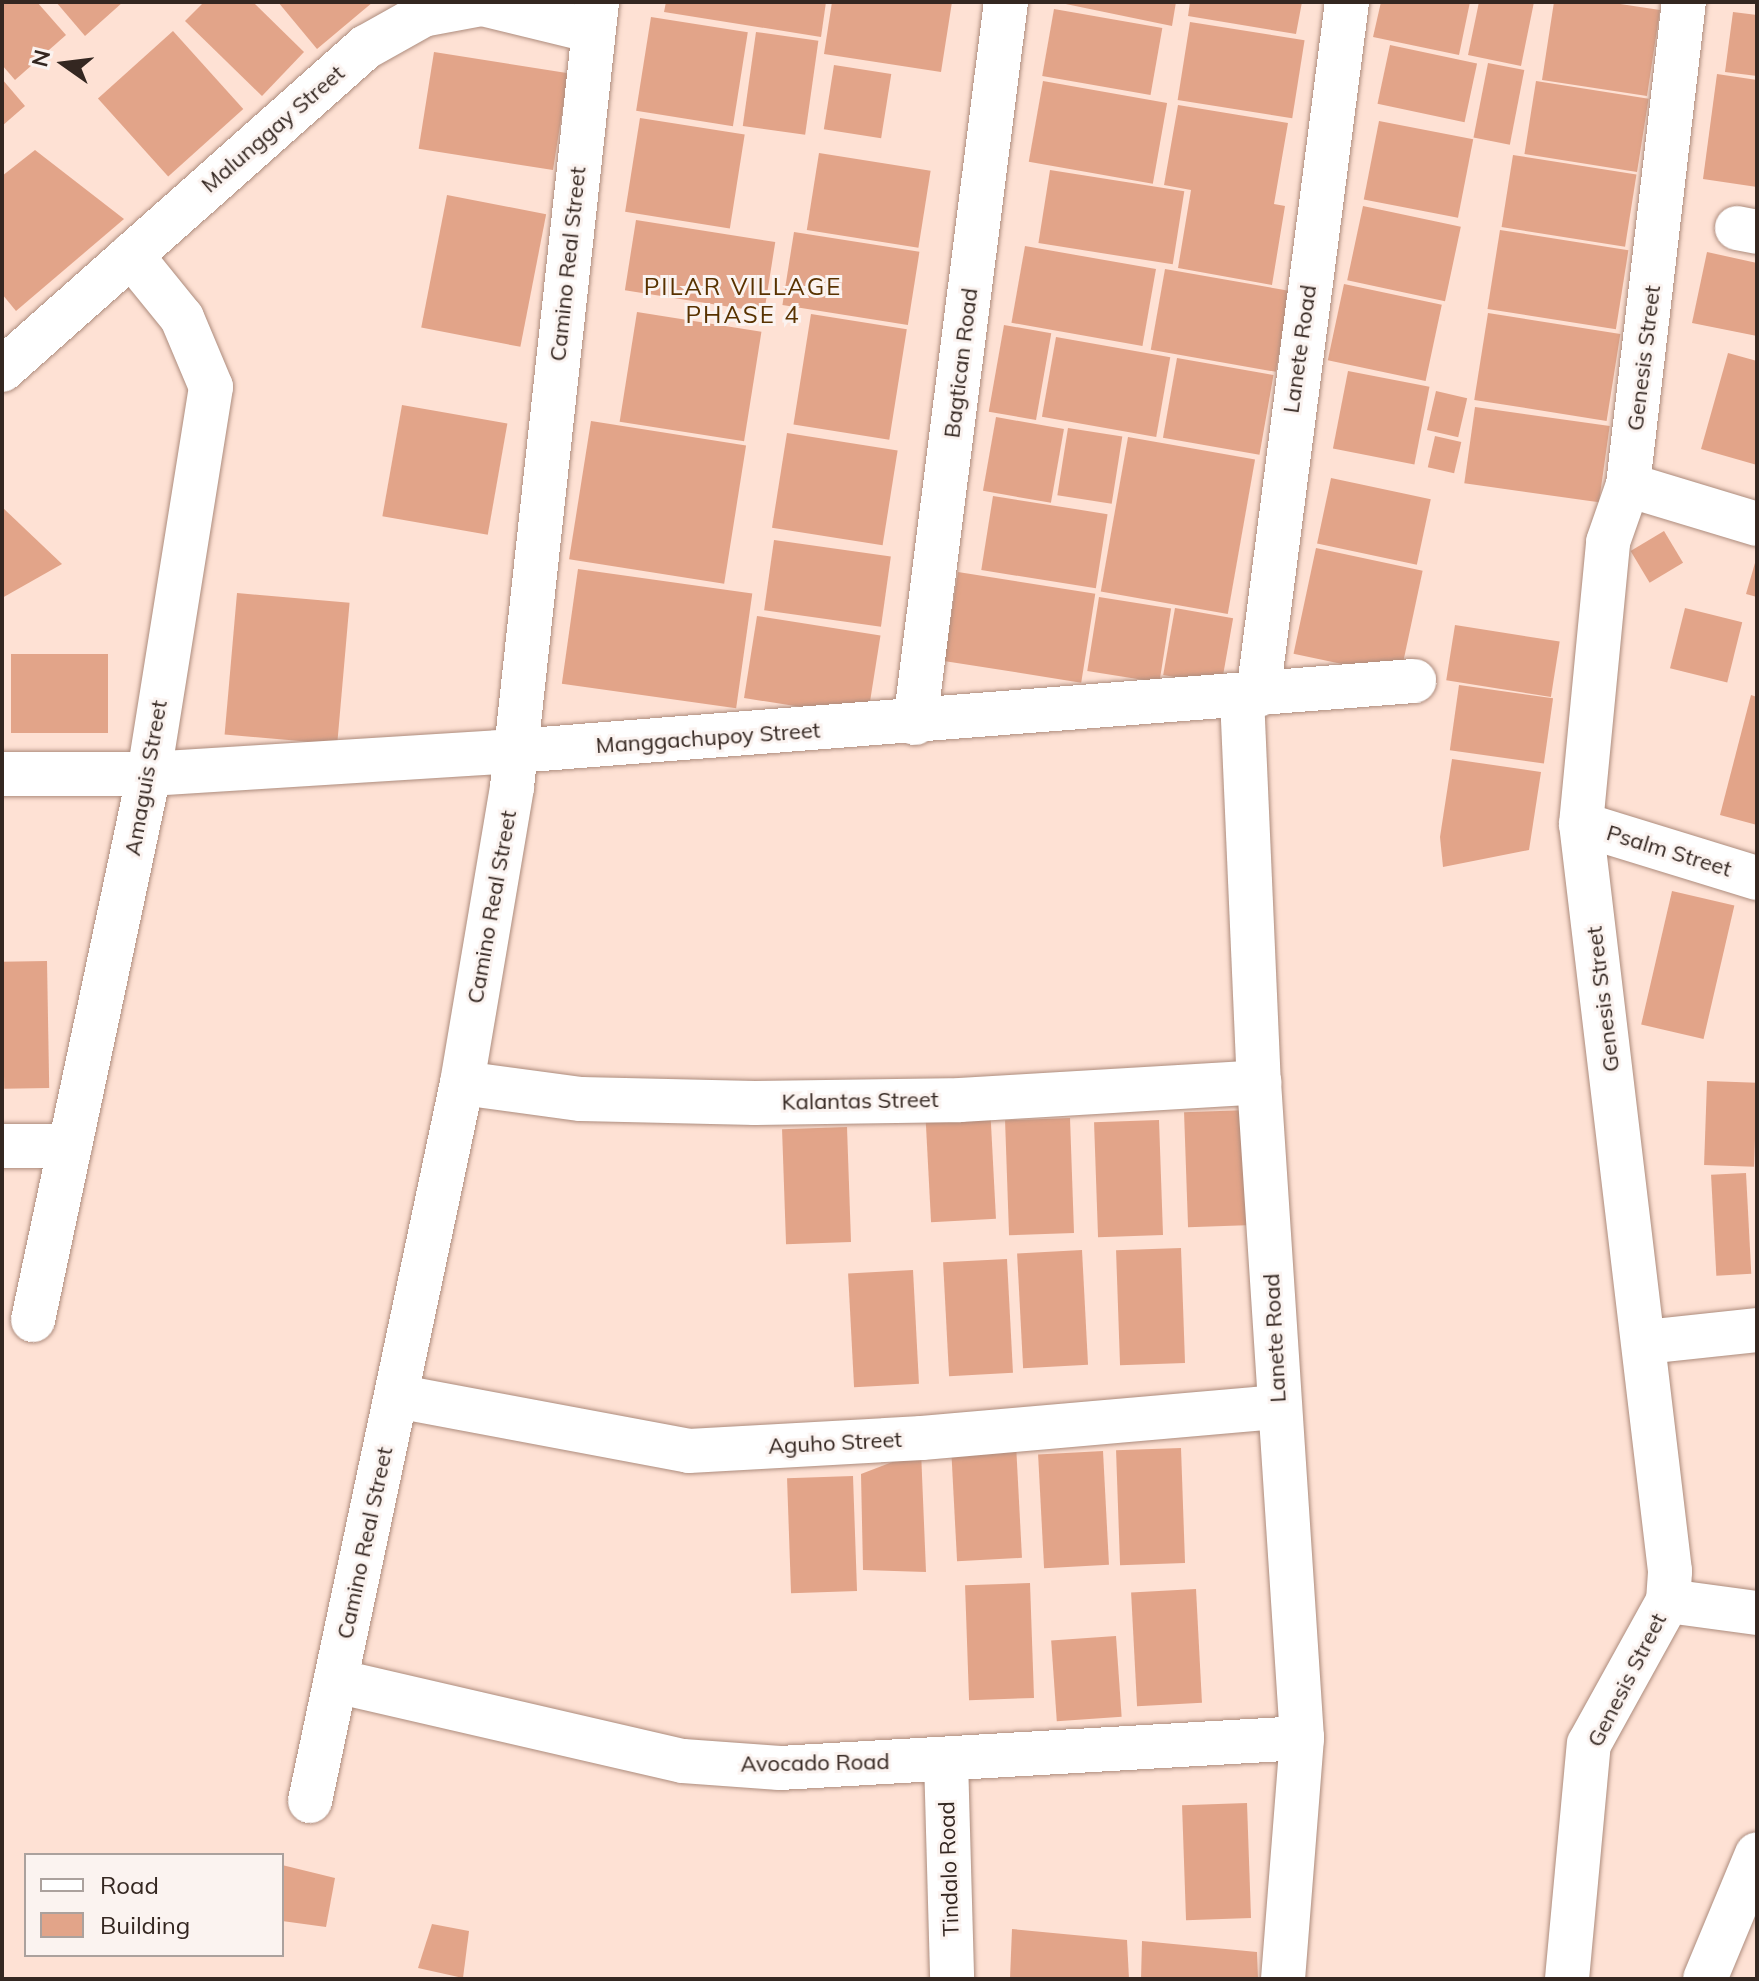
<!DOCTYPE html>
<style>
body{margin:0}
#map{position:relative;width:1759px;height:1981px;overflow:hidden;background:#fee1d4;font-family:Mulish,sans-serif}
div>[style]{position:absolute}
.building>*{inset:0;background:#e2a489;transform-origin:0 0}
.roads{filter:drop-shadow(0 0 2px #ad8c7d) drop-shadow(0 0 2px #ad8c7d)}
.minor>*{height:44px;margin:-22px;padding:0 22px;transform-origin:22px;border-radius:22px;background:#fff}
.tertiary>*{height:44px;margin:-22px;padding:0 22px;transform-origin:22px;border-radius:22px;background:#fff}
span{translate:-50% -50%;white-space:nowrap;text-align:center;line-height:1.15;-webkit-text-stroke:6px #fbf3f0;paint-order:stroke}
.street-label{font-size:22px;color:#342721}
.neighbourhood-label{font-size:24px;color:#583200;letter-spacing:2px}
.frame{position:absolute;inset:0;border:4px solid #342721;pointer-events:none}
.legend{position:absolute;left:24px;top:1853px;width:260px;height:104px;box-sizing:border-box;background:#fbf3f0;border:2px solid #aba19d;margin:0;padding:10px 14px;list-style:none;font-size:24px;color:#342721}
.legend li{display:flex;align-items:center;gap:16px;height:40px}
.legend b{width:40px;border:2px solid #aba19d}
.north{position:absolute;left:24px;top:24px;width:80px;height:80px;-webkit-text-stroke:6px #fbf3f0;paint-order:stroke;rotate:284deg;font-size:22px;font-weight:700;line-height:32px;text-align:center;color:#342721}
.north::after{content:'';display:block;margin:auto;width:28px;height:36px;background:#342721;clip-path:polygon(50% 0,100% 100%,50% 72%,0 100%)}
</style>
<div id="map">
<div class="building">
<div style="clip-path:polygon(2px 2px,37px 2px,66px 35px,15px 80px,2px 65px)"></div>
<div style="clip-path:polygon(56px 2px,123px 2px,85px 36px)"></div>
<div style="clip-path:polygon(204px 2px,253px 2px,304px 52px,262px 96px,185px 21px)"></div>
<div style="clip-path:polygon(278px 2px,373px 2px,317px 49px)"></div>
<div style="clip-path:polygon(666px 2px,826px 2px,821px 37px,664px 12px)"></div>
<div style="clip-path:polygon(832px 2px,952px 2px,941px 72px,824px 54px)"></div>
<div style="clip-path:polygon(1056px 2px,1176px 2px,1172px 26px)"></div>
<div style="clip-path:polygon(1190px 2px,1302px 2px,1296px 34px,1188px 16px)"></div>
<div style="clip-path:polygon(1381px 2px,1470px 2px,1459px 55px,1373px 37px)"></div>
<div style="clip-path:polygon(1479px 2px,1534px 2px,1521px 66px,1468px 55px)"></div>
<div style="clip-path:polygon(1554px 2px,1607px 2px,1660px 10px,1647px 96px,1542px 80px)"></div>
<div style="left:1054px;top:9px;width:110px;height:68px;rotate:10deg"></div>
<div style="clip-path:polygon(1733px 12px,1757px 15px,1757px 76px,1725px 72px)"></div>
<div style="left:651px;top:17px;width:98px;height:95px;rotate:9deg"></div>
<div style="left:1190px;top:22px;width:116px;height:79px;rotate:9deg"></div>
<div style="left:173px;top:31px;width:105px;height:101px;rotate:48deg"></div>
<div style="left:756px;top:32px;width:63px;height:95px;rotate:8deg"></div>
<div style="left:1390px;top:45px;width:89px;height:60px;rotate:12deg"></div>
<div style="left:434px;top:52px;width:136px;height:98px;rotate:9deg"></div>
<div style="left:1488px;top:63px;width:37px;height:76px;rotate:11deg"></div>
<div style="left:834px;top:65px;width:58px;height:65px;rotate:9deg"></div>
<div style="clip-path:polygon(1717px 74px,1757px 80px,1757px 187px,1703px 179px)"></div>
<div style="clip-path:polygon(2px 79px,25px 106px,2px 126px)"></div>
<div style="left:1043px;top:81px;width:126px;height:82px;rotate:10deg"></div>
<div style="left:1536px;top:81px;width:114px;height:74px;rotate:9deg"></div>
<div style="clip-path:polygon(1178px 105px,1288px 123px,1274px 204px,1285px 206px,1272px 285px,1178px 268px,1191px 190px,1164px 185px)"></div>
<div style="left:640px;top:118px;width:106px;height:95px;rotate:9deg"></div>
<div style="left:1379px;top:121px;width:96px;height:80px;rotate:11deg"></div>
<div style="clip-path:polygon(35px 150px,124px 219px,16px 311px,2px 294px,2px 176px)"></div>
<div style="left:819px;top:153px;width:113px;height:78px;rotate:9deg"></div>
<div style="left:1513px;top:155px;width:125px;height:73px;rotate:9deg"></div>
<div style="left:1050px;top:170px;width:136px;height:74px;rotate:9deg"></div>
<div style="left:447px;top:195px;width:101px;height:135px;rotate:11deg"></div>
<div style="left:1363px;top:206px;width:100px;height:76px;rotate:12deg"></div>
<div style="left:636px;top:220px;width:141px;height:71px;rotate:9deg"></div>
<div style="left:1500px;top:230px;width:130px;height:80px;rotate:9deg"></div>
<div style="left:794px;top:232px;width:127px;height:74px;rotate:9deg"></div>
<div style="left:1025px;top:246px;width:133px;height:78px;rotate:10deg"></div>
<div style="clip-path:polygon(1707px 252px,1757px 263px,1757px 336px,1692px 323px)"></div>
<div style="left:1165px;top:269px;width:127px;height:82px;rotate:10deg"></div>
<div style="left:1344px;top:284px;width:100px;height:78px;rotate:12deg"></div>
<div style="left:637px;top:312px;width:126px;height:111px;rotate:9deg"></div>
<div style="left:1488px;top:313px;width:134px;height:88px;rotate:9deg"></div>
<div style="left:811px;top:314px;width:97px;height:112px;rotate:9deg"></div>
<div style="left:1004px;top:325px;width:48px;height:88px;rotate:10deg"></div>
<div style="left:1056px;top:337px;width:116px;height:81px;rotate:10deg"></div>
<div style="clip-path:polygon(1728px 353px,1757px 361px,1757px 465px,1701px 449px)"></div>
<div style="left:1177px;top:358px;width:98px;height:81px;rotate:10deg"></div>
<div style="left:1348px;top:371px;width:83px;height:79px;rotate:11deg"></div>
<div style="left:1436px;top:391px;width:32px;height:40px;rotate:13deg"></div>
<div style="left:402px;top:405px;width:107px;height:113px;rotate:10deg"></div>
<div style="left:1475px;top:407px;width:136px;height:77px;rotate:8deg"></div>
<div style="left:996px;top:417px;width:69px;height:75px;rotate:10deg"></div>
<div style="left:591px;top:421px;width:157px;height:140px;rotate:9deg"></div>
<div style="left:1068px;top:428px;width:55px;height:68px;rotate:9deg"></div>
<div style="left:787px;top:433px;width:112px;height:96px;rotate:9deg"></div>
<div style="left:1435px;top:436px;width:27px;height:32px;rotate:13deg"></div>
<div style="left:1128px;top:437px;width:129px;height:157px;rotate:10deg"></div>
<div style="left:1331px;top:478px;width:102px;height:67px;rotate:12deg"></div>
<div style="left:993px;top:496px;width:116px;height:75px;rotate:9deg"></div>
<div style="clip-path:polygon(2px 507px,62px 564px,2px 598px)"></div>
<div style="left:1664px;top:531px;width:37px;height:39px;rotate:59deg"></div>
<div style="left:774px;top:540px;width:118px;height:71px;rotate:8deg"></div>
<div style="left:1316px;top:548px;width:109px;height:108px;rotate:12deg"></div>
<div style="clip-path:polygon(1757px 556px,1757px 597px,1746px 594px)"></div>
<div style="left:578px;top:569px;width:176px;height:116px;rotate:8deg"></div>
<div style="left:958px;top:572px;width:139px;height:90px;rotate:9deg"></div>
<div style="left:237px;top:593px;width:113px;height:142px;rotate:5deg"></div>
<div style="left:1099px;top:597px;width:73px;height:75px;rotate:9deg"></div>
<div style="left:1175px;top:608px;width:59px;height:68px;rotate:10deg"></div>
<div style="left:1685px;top:608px;width:59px;height:62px;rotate:14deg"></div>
<div style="left:757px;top:616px;width:125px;height:83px;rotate:9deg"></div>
<div style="left:1455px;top:625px;width:106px;height:56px;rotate:9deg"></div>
<div style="left:108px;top:654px;width:79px;height:97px;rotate:90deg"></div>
<div style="left:1459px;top:685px;width:95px;height:66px;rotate:8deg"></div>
<div style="clip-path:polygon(1751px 695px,1757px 697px,1757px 825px,1720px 815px)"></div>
<div style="clip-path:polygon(1452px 759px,1541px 772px,1529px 850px,1443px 867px,1440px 837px)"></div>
<div style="left:1672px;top:891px;width:64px;height:137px;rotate:13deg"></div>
<div style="left:47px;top:961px;width:127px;height:45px;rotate:89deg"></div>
<div style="left:1707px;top:1081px;width:50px;height:84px;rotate:2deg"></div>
<div style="left:990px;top:1105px;width:114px;height:65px;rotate:87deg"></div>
<div style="left:1249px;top:1110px;width:115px;height:65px;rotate:88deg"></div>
<div style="left:1070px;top:1118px;width:115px;height:65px;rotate:88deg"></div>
<div style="left:1159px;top:1120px;width:115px;height:65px;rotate:88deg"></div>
<div style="left:847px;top:1127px;width:115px;height:65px;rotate:88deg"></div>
<div style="left:1746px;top:1173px;width:101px;height:35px;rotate:87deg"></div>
<div style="left:1181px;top:1248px;width:115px;height:65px;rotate:88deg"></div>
<div style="left:1082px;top:1250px;width:115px;height:65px;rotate:87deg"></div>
<div style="left:1007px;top:1259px;width:114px;height:64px;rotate:87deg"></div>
<div style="left:913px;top:1270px;width:114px;height:65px;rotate:87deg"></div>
<div style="left:1016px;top:1444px;width:114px;height:65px;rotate:87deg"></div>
<div style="left:1181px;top:1448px;width:115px;height:65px;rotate:88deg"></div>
<div style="clip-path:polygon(921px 1451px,926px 1572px,863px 1570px,861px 1474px)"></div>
<div style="left:1103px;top:1451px;width:114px;height:65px;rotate:87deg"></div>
<div style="left:853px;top:1476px;width:115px;height:66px;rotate:88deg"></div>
<div style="left:1030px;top:1583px;width:115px;height:65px;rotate:88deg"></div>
<div style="left:1196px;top:1589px;width:114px;height:65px;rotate:87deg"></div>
<div style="left:1116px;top:1636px;width:81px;height:65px;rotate:86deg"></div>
<div style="left:1247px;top:1803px;width:115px;height:65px;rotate:88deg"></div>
<div style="clip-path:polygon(282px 1865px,335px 1878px,326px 1927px,282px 1921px)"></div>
<div style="clip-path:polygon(432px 1924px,469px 1931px,463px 1978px,418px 1968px)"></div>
<div style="clip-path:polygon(1012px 1929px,1127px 1940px,1129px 1979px,1010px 1979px)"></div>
<div style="clip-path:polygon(1142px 1941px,1257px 1952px,1258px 1979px,1141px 1979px)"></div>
</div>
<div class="roads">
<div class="minor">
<div style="left:1737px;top:228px;width:20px;rotate:11deg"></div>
<div style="left:2px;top:370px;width:487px;rotate:-41.6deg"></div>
<div style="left:366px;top:47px;width:65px;rotate:-29.3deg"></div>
<div style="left:423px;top:15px;width:60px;rotate:-10.6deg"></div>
<div style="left:482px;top:4px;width:114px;rotate:13.7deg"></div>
<div style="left:1258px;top:695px;width:699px;rotate:-82.68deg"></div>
<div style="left:1242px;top:697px;width:385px;rotate:87.5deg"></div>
<div style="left:1259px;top:1082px;width:657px;rotate:86.25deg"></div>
<div style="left:1302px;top:1738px;width:242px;rotate:94.5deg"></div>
<div style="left:915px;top:723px;width:727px;rotate:-82.81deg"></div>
<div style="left:2px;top:774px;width:147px"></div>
<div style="left:149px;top:774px;width:368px;rotate:-3.6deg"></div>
<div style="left:516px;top:751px;width:901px;rotate:-4.46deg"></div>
<div style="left:1581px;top:824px;width:184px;rotate:17.1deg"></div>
<div style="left:462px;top:1083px;width:120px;rotate:7.7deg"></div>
<div style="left:581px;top:1099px;width:174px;rotate:1.3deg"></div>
<div style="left:755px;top:1103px;width:205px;rotate:-0.8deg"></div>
<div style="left:960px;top:1100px;width:300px;rotate:-3.4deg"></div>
<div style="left:2px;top:1146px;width:68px"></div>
<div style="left:33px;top:1320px;width:558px;rotate:-78.01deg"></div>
<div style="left:149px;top:774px;width:392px;rotate:-80.9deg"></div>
<div style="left:211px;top:387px;width:75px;rotate:-112.8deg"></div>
<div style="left:182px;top:318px;width:81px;rotate:-129deg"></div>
<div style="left:1645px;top:1342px;width:113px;rotate:-6.1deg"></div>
<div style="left:396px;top:1396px;width:298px;rotate:10.6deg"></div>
<div style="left:689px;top:1451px;width:233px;rotate:-3.2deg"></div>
<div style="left:922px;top:1438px;width:358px;rotate:-5deg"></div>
<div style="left:1668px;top:1601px;width:90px;rotate:7.7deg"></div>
<div style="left:336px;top:1681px;width:356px;rotate:13deg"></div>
<div style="left:683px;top:1761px;width:97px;rotate:4.1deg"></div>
<div style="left:780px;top:1768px;width:523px;rotate:-3.29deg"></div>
<div style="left:946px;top:1759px;width:220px;rotate:88.4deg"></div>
<div style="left:310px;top:1801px;width:734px;rotate:-78.05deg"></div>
<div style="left:462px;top:1083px;width:300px;rotate:-80.4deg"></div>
<div style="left:512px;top:787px;width:790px;rotate:-83.82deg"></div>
<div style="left:1705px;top:1979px;width:135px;rotate:-67.4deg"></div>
</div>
<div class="tertiary">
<div style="left:1628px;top:485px;width:135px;rotate:16.8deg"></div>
<div style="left:1567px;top:1979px;width:236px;rotate:-84.7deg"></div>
<div style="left:1589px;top:1744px;width:163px;rotate:-61.1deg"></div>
<div style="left:1668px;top:1601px;width:30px;rotate:-86deg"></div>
<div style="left:1670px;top:1571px;width:752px;rotate:-96.79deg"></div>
<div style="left:1581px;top:824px;width:283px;rotate:-84.5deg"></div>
<div style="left:1608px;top:542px;width:60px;rotate:-70.7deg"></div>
<div style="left:1628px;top:485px;width:486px;rotate:-83.4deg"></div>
</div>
</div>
<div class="street-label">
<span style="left:273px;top:129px;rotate:-41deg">Malunggay Street</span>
<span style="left:568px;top:264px;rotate:-84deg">Camino Real Street</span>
<span style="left:1300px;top:349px;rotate:-82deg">Lanete Road</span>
<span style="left:1644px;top:358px;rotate:-83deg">Genesis Street</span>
<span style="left:961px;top:363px;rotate:-83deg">Bagtican Road</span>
<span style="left:708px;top:738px;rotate:-4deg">Manggachupoy Street</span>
<span style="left:146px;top:778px;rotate:-80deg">Amaguis Street</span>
<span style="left:1669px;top:851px;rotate:17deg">Psalm Street</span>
<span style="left:492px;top:907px;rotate:-80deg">Camino Real Street</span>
<span style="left:1603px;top:999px;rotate:-97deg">Genesis Street</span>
<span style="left:860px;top:1101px;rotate:-1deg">Kalantas Street</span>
<span style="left:1275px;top:1338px;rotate:-93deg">Lanete Road</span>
<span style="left:835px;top:1443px;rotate:-3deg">Aguho Street</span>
<span style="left:365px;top:1543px;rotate:-78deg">Camino Real Street</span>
<span style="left:1627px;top:1680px;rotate:-63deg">Genesis Street</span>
<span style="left:815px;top:1763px;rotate:-1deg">Avocado Road</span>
<span style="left:949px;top:1869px;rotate:-92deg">Tindalo Road</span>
</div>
<div class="neighbourhood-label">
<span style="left:743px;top:301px">PILAR VILLAGE<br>PHASE 4</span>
</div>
<div class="frame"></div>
<ul class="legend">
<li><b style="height:10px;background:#fff"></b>Road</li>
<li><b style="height:22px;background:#e2a489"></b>Building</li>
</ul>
<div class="north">N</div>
</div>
